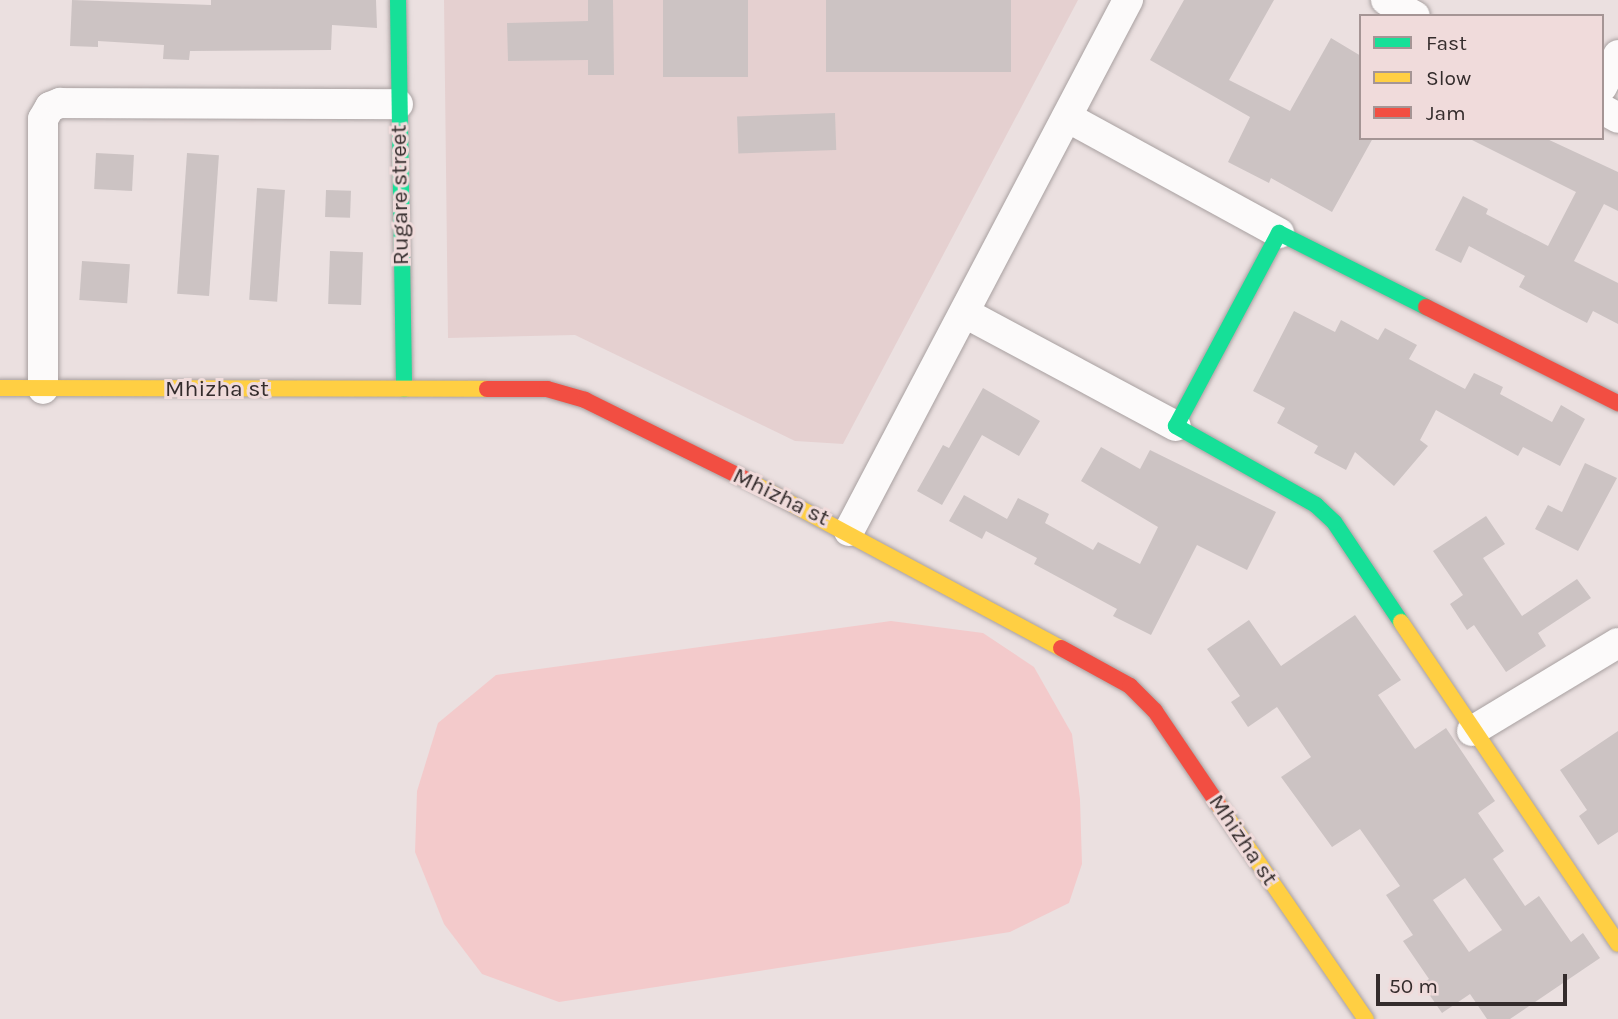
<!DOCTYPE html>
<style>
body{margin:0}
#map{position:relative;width:1618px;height:1019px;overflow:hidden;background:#ebe0e0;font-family:Karla,sans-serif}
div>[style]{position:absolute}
.built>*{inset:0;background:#e5d0d0}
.green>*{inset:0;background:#f3cacb}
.building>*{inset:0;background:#ccc3c3;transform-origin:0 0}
.roads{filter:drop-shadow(0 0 2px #a8a0a0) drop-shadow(0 0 2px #a8a0a0)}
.street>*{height:30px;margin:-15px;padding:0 15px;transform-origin:15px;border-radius:15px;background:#fcfafa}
.fast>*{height:16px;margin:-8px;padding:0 8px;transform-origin:8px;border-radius:8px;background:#16e098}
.slow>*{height:16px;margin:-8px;padding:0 8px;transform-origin:8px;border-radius:8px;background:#ffcf43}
.jam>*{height:16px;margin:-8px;padding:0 8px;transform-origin:8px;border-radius:8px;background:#f24e42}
span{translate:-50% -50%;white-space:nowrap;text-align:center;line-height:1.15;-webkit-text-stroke:6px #f0dbdb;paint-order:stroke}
.street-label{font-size:23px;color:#342c2c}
.legend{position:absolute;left:1359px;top:14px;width:245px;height:126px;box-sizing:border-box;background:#f0dbdb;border:2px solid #a59595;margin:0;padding:9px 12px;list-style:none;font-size:21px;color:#342c2c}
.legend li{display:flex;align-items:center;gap:14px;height:35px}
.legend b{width:35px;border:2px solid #a59595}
.scale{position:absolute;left:1376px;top:974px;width:191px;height:32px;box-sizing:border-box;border:4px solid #342c2c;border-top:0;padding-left:9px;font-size:21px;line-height:24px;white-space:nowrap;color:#342c2c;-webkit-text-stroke:5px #f0dbdb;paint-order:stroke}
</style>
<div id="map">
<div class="built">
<div style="clip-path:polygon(444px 0,1078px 0,843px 444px,795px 441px,575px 335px,448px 338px)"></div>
</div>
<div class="green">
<div style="clip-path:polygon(891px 621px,983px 633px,1034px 667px,1072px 734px,1080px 799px,1082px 864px,1069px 903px,1010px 932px,559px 1002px,482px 974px,444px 924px,415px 852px,417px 791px,438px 723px,496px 675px)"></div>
</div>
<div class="building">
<div style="clip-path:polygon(72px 0,211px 5px,211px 0,376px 0,377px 28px,332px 25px,331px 50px,190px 51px,189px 60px,163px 59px,164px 45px,98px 41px,98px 47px,70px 46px)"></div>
<div style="clip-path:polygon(588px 0,613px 0,614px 75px,588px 75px,588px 60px,508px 61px,507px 23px,588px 21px)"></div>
<div style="left:663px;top:0;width:85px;height:77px"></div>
<div style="left:826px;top:0;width:185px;height:72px"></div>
<div style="clip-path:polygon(1184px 0,1274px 0,1229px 80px,1290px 111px,1331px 38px,1361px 56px,1361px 138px,1373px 138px,1332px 212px,1271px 178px,1269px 183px,1228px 162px,1250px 117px,1150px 60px)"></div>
<div style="left:835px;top:113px;width:37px;height:98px;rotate:88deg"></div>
<div style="clip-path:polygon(1468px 138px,1545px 138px,1618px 172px,1618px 211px,1604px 204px,1574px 261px,1618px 283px,1618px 324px,1593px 311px,1587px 323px,1560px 309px,1519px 287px,1525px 276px,1469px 246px,1461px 263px,1435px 250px,1463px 196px,1488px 209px,1486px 214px,1548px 246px,1576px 192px)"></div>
<div style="left:96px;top:153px;width:38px;height:36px;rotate:3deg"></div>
<div style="left:187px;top:153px;width:32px;height:141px;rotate:4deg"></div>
<div style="left:257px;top:188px;width:28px;height:112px;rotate:4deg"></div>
<div style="left:326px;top:190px;width:25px;height:27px;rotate:2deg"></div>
<div style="left:330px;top:251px;width:33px;height:53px;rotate:2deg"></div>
<div style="left:82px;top:261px;width:48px;height:39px;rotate:4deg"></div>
<div style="clip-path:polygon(1294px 311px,1335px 332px,1341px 320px,1378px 340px,1385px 328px,1417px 345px,1409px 359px,1465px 389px,1474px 373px,1503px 387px,1500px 394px,1552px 422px,1561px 405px,1585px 419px,1560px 466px,1523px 447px,1518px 456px,1436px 410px,1420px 440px,1428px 446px,1394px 486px,1355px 452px,1346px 470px,1314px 453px,1318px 446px,1277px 423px,1285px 408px,1253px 391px)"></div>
<div style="clip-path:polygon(983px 388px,1040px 421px,1019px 456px,982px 435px,942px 505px,917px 491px,943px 445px,949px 448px)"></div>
<div style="clip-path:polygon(1101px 447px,1140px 469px,1150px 450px,1276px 512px,1247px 570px,1197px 545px,1151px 635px,1113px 616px,1117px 609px,1034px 564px,1037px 558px,986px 531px,982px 539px,949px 521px,964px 495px,1007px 519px,1018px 498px,1049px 514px,1045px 523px,1093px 550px,1098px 542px,1140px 564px,1158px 527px,1081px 481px)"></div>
<div style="clip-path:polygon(1585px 463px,1617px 478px,1578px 551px,1535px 529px,1548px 505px,1562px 512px)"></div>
<div style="clip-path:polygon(1486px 516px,1505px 544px,1483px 558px,1522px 616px,1577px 579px,1591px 598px,1538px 633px,1546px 646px,1506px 672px,1474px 625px,1467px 630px,1450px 604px,1463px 595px,1433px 551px)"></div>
<div style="clip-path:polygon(evenodd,1355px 615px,1401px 680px,1378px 695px,1415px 749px,1446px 728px,1495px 801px,1478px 813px,1504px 851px,1493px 859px,1525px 906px,1539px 896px,1571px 942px,1583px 933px,1600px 958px,1510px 1019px,1487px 1019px,1470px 994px,1442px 1013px,1422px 984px,1429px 979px,1403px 941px,1413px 935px,1386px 895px,1400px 886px,1360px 829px,1332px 847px,1281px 777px,1311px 757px,1277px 707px,1248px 727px,1231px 702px,1240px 696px,1207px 649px,1249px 620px,1281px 666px,1355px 615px,1465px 878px,1502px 930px,1469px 952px,1433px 900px,1465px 878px)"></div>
<div style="clip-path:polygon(1618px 731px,1618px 832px,1598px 845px,1579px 816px,1587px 810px,1560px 770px)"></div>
</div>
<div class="roads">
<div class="street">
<div style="left:1386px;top:0;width:33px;rotate:29deg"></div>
<div style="left:1602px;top:87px;width:36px;rotate:-63deg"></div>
<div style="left:1602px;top:109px;width:18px;rotate:29deg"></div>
<div style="left:1067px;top:117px;width:242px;rotate:28.7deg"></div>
<div style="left:965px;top:313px;width:239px;rotate:28.2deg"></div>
<div style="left:43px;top:389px;width:270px;rotate:-90deg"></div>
<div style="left:43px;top:119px;width:14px;rotate:-60deg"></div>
<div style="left:50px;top:107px;width:11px;rotate:-22deg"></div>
<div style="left:60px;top:103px;width:338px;rotate:0.2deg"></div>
<div style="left:849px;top:531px;width:600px;rotate:-62.28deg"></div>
<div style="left:1472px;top:731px;width:170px;rotate:-31.1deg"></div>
</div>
<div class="fast">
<div style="left:398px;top:0;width:389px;rotate:89.1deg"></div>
<div style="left:1401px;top:622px;width:120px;rotate:-123.8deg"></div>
<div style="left:1334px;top:522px;width:25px;rotate:-137deg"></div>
<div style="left:1316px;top:505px;width:161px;rotate:-150.6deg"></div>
<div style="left:1176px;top:426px;width:219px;rotate:-61.9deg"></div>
<div style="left:1279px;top:233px;width:165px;rotate:26.7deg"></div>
</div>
<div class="slow">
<div style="left:0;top:388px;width:487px;rotate:0.1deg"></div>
<div style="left:749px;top:481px;width:354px;rotate:28.2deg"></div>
<div style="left:1401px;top:622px;width:388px;rotate:56deg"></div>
<div style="left:1218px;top:804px;width:261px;rotate:55.5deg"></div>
</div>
<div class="jam">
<div style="left:1426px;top:307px;width:215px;rotate:26.6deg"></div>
<div style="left:487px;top:389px;width:60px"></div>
<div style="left:547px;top:389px;width:40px;rotate:16deg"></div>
<div style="left:585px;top:400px;width:183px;rotate:26.3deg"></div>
<div style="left:1061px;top:648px;width:79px;rotate:28.8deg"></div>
<div style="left:1130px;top:686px;width:35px;rotate:45deg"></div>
<div style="left:1155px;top:711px;width:112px;rotate:55.9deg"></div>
</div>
</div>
<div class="street-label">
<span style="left:400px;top:195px;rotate:-91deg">Rugare street</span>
<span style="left:217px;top:389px">Mhizha st</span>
<span style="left:781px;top:497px;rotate:26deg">Mhizha st</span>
<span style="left:1243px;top:840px;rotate:56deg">Mhizha st</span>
</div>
<ul class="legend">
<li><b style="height:9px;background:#16e098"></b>Fast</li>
<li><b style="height:9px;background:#ffcf43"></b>Slow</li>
<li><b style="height:9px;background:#f24e42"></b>Jam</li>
</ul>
<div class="scale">50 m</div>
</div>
